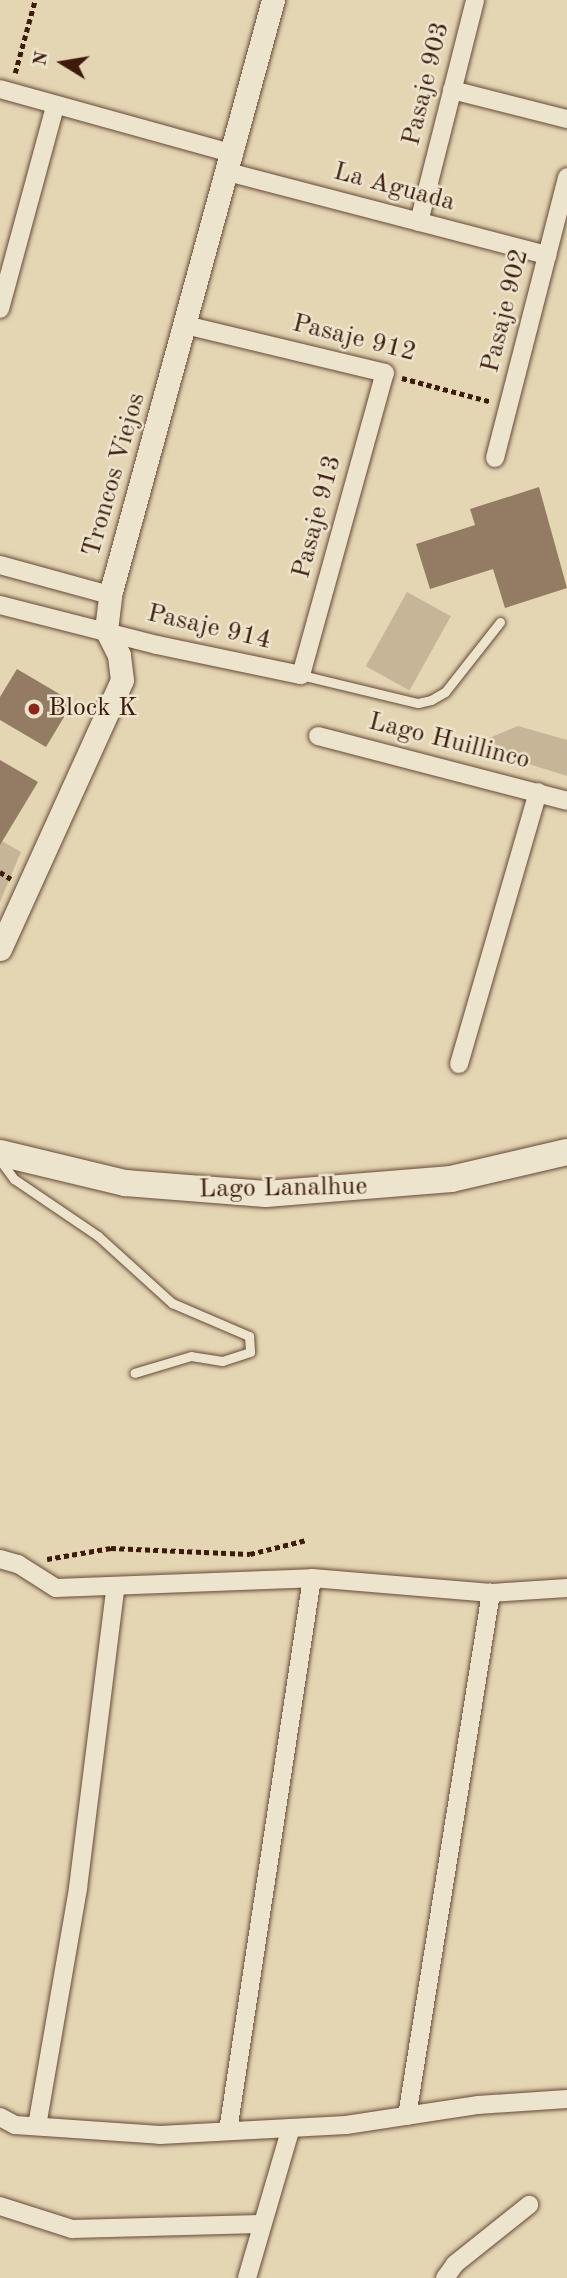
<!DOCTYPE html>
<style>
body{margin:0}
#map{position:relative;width:567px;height:2278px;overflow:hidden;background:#e4d5b3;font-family:"Old Standard TT",serif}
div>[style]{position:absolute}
.green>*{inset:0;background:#c7b597;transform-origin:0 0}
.building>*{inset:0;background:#937c63}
.path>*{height:4.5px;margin-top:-2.25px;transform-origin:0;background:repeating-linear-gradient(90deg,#3c1b0d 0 5px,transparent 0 8.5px)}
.roads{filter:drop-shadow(0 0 2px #664a36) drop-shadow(0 0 2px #664a36)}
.service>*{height:9px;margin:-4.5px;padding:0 4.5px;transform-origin:4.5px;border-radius:4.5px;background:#ede4ce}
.minor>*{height:18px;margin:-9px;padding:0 9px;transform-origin:9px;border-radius:9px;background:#ede4ce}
.tertiary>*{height:23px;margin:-11.5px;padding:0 11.5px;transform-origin:11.5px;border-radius:11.5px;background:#ede4ce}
.secondary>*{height:26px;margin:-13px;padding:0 13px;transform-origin:13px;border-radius:13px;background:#ede4ce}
.dots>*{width:19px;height:19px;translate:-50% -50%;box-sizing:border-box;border:4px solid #ede4ce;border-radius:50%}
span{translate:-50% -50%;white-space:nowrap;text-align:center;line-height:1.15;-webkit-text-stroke:5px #ede4ce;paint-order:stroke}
.street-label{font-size:26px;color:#3c1b0d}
.poi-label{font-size:26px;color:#3c1b0d}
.left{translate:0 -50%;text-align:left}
.north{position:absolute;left:28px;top:28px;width:70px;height:70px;-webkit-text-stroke:5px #ede4ce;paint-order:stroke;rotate:281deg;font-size:19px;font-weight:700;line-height:28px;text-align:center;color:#3c1b0d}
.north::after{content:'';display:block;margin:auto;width:24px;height:32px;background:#3c1b0d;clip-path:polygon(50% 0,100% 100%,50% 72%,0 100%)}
</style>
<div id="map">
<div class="green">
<div style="left:407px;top:592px;width:50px;height:85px;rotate:29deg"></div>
<div style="clip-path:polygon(518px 726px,567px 740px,567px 776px,487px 751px,482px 741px)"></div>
<div style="clip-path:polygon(0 840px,21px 852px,0 902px)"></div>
</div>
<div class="building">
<div style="clip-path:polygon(539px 487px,567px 588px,505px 608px,493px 569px,430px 589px,416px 544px,475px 525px,470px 509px)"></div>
<div style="clip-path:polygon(17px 669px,73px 702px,46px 747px,0 720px,0 697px)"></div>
<div style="clip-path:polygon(0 760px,38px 782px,0 845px)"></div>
</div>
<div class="path">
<div style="left:15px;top:73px;width:76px;rotate:-74.7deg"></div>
<div style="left:402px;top:378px;width:93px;rotate:14.9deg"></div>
<div style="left:0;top:872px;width:13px;rotate:32deg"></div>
<div style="left:47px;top:1559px;width:65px;rotate:-9.8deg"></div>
<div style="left:111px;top:1548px;width:139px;rotate:2.5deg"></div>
<div style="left:250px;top:1554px;width:58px;rotate:-14deg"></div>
</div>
<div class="roads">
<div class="service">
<div style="left:301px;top:675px;width:120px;rotate:13.5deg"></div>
<div style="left:418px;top:703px;width:13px;rotate:-13deg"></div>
<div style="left:431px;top:700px;width:16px;rotate:-30deg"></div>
<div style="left:445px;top:692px;width:89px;rotate:-51.8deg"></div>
<div style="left:0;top:1160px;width:24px;rotate:54deg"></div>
<div style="left:14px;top:1179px;width:102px;rotate:34.2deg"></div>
<div style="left:98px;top:1236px;width:100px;rotate:42.2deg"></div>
<div style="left:172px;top:1303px;width:84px;rotate:23.2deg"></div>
<div style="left:249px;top:1336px;width:16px;rotate:86deg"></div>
<div style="left:250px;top:1352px;width:29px;rotate:162deg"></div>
<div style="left:222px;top:1361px;width:31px;rotate:-171deg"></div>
<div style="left:191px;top:1356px;width:59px;rotate:163.4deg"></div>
</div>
<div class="minor">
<div style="left:0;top:89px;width:243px;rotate:15.5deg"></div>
<div style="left:452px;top:90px;width:119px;rotate:14.2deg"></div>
<div style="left:228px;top:172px;width:330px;rotate:14.6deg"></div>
<div style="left:419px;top:222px;width:229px;rotate:-75.8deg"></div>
<div style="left:0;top:309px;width:210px;rotate:-74.8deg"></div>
<div style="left:495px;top:458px;width:290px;rotate:-75.6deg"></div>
<div style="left:0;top:565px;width:114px;rotate:15.3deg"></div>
<div style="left:0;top:605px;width:162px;rotate:14.3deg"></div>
<div style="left:157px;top:645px;width:147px;rotate:11.8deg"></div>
<div style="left:301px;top:675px;width:313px;rotate:-74.5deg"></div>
<div style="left:385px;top:373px;width:206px;rotate:-166.5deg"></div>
<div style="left:318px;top:736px;width:257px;rotate:14.6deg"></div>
<div style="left:459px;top:1064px;width:283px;rotate:-73.8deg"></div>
<div style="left:0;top:1559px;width:19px;rotate:16deg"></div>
<div style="left:18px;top:1564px;width:45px;rotate:32.3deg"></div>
<div style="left:56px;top:1588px;width:256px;rotate:-2.2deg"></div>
<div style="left:312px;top:1578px;width:180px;rotate:4.8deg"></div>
<div style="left:491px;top:1593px;width:76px;rotate:-3.8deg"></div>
<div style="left:407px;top:2116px;width:530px;rotate:-80.88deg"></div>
<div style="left:0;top:2117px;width:17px;rotate:28deg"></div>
<div style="left:15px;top:2125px;width:145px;rotate:3.9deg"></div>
<div style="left:160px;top:2135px;width:186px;rotate:-3.1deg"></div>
<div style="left:346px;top:2125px;width:134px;rotate:-8.6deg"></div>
<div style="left:478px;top:2105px;width:89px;rotate:-3.9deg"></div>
<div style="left:37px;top:2126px;width:242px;rotate:-80.2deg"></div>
<div style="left:78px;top:1888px;width:301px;rotate:-82.9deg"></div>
<div style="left:228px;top:2131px;width:559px;rotate:-81.36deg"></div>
<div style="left:0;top:2206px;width:76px;rotate:17.7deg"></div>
<div style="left:72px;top:2229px;width:188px;rotate:-1.5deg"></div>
<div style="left:247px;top:2278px;width:156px;rotate:-73.7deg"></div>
<div style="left:445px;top:2278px;width:17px;rotate:-54deg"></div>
<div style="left:455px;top:2264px;width:95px;rotate:-38.6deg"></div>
</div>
<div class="tertiary">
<div style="left:0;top:949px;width:295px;rotate:-65.6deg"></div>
<div style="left:122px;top:680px;width:25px;rotate:-97deg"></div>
<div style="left:119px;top:655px;width:28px;rotate:-117deg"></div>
<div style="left:106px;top:630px;width:35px;rotate:-83deg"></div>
<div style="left:110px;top:595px;width:617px;rotate:-74.68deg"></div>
</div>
<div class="secondary">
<div style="left:0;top:1153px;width:129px;rotate:13.5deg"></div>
<div style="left:125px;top:1183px;width:141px;rotate:4.5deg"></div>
<div style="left:266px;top:1194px;width:186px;rotate:-4.6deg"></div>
<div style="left:451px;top:1179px;width:119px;rotate:-13.1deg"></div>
</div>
</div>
<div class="dots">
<div style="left:34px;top:709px;background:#8f2418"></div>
</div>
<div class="street-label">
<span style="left:427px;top:84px;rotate:-76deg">Pasaje 903</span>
<span style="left:394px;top:188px;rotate:15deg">La Aguada</span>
<span style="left:506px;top:311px;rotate:-76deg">Pasaje 902</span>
<span style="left:354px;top:339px;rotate:14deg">Pasaje 912</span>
<span style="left:115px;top:475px;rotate:-74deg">Troncos Viejos</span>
<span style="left:318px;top:517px;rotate:-75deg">Pasaje 913</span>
<span style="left:209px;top:628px;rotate:13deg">Pasaje 914</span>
<span style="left:449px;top:742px;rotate:14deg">Lago Huillinco</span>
<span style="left:283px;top:1189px;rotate:-1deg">Lago Lanalhue</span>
</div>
<div class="poi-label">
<span class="left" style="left:48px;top:709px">Block K</span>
</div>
<div class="north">N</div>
</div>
